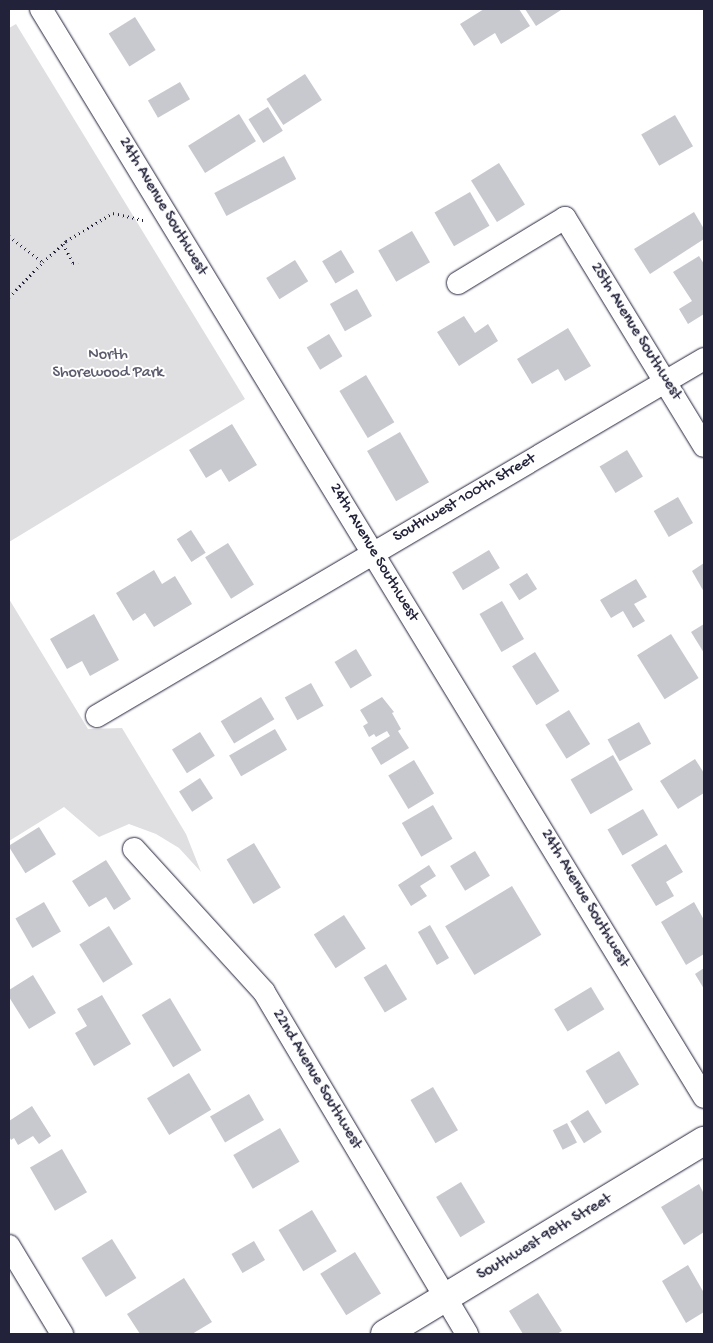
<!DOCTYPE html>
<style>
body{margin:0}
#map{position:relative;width:713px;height:1343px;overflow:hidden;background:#fff;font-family:"Gochi Hand",sans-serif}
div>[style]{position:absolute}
.green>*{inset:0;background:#dfdfe2}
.building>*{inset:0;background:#c8c8cf;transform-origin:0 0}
.path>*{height:3px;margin-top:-1.5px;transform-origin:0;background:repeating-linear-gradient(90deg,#22223b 0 1px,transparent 0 5px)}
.roads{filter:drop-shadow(0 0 1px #22223b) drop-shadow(0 0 1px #22223b)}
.minor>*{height:22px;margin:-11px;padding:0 11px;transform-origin:11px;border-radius:11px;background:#fff}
.tertiary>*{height:28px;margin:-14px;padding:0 14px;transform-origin:14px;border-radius:14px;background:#fff}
span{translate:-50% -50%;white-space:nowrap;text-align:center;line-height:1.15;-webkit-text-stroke:4px #fff;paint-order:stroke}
.street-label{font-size:16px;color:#22223b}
.park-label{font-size:16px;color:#5b5b6d}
.frame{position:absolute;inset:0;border:10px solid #22223b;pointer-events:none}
</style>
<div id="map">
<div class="green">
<div style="clip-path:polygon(16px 24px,245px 399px,9px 542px,9px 28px)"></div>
<div style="clip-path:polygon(9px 599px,88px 729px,122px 728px,186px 834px,201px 872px,179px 848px,156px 834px,129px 824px,99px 837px,64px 807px,9px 841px)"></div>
</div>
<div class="building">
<div style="clip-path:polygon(484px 9px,519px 9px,530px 26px,501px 44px,495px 33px,474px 46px,460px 24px)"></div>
<div style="clip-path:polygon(525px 9px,560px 9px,561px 10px,536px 26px)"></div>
<div style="left:135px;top:17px;width:39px;height:31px;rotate:58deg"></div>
<div style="left:305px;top:74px;width:31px;height:46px;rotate:57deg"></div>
<div style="left:180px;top:82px;width:20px;height:37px;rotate:60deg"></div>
<div style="left:268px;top:107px;width:28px;height:23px;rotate:58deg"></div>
<div style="left:239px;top:114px;width:32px;height:60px;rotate:58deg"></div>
<div style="left:675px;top:115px;width:36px;height:39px;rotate:60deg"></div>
<div style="left:284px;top:156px;width:26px;height:79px;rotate:62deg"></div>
<div style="left:499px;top:163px;width:49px;height:33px;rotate:58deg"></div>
<div style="left:470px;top:192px;width:39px;height:41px;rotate:60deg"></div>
<div style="clip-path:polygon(694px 212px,704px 229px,704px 239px,650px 274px,634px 249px)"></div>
<div style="left:412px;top:231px;width:36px;height:39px;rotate:60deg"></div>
<div style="left:341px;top:250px;width:26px;height:22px;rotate:59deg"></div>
<div style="clip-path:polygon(699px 256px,704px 264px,704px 314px,688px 324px,679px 309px,692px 301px,673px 272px)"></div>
<div style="left:295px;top:260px;width:25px;height:34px;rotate:58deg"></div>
<div style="left:357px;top:289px;width:31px;height:31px;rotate:61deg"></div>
<div style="clip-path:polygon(464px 316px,475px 333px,488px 324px,498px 341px,459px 366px,437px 332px)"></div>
<div style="clip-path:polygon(568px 328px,591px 366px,565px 381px,558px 369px,532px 384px,517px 359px)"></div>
<div style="left:329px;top:334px;width:26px;height:26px;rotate:59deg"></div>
<div style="left:366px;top:375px;width:55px;height:31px;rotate:59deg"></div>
<div style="clip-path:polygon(232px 424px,257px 465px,229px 482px,221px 469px,206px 478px,189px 450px)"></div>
<div style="left:400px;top:432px;width:58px;height:38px;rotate:60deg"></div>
<div style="left:627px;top:450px;width:31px;height:32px;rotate:59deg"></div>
<div style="left:678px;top:497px;width:30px;height:28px;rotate:60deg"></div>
<div style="left:191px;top:530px;width:27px;height:17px;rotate:57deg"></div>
<div style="left:228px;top:543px;width:49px;height:27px;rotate:58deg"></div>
<div style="left:489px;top:550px;width:21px;height:43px;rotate:59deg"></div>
<div style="clip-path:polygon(704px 563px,704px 592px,692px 571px)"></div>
<div style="clip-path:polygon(154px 570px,162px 584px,175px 576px,192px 604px,154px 627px,145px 613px,133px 621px,116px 593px)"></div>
<div style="left:527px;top:573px;width:19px;height:21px;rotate:58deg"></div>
<div style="clip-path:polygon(636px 579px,647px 597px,634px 604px,645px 621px,633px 628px,623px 611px,611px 618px,600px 600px)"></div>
<div style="left:502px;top:601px;width:44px;height:26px;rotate:60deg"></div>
<div style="clip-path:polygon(94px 614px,119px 660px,90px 676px,82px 661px,67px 669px,50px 639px)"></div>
<div style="clip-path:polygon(704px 624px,704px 653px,691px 632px)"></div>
<div style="left:671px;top:634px;width:52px;height:40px;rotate:58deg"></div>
<div style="left:356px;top:649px;width:31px;height:25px;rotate:59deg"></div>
<div style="left:535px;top:652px;width:46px;height:27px;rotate:58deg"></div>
<div style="left:311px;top:683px;width:26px;height:30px;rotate:61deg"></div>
<div style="left:261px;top:697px;width:26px;height:47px;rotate:59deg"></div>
<div style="clip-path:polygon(382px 697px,394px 712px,392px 713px,401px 729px,398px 731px,409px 748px,381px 765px,371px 748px,390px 736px,387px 731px,376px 737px,374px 734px,369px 737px,363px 726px,368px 723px,360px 710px)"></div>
<div style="left:569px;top:710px;width:40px;height:28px;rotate:58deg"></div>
<div style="left:639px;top:722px;width:25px;height:36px;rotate:61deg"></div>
<div style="left:275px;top:729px;width:24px;height:53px;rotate:60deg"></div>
<div style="left:200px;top:732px;width:28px;height:33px;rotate:58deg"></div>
<div style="left:613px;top:755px;width:40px;height:49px;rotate:60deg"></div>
<div style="clip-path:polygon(695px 759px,704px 773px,704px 793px,678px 809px,660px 781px)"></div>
<div style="left:414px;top:760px;width:39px;height:30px;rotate:59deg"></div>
<div style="left:200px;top:778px;width:24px;height:25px;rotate:57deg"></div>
<div style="left:433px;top:805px;width:39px;height:36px;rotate:60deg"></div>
<div style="left:643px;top:809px;width:30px;height:41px;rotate:60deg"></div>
<div style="left:39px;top:827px;width:32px;height:36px;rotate:58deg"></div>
<div style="left:254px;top:843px;width:52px;height:32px;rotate:59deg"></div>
<div style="clip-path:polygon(666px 844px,683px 872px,666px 882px,674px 896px,656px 906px,631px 865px)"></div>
<div style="left:475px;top:851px;width:29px;height:29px;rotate:59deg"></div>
<div style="clip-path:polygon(106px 860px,131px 899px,114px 910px,106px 897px,89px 907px,72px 881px)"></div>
<div style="clip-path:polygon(429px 865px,436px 876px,420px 886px,427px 896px,411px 906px,398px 885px)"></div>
<div style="left:512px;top:886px;width:57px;height:78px;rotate:59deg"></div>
<div style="left:44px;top:902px;width:34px;height:33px;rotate:60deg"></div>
<div style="clip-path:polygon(694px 902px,704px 920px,704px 954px,686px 965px,661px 922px)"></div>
<div style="left:344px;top:915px;width:40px;height:36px;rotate:57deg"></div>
<div style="left:430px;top:925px;width:38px;height:14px;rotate:60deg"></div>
<div style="left:109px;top:926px;width:45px;height:35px;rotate:58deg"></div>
<div style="left:386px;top:964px;width:41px;height:26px;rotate:59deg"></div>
<div style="clip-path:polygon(704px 968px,704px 989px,695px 974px)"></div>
<div style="clip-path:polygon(33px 975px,56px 1013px,29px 1029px,9px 997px,9px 990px)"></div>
<div style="left:591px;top:987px;width:26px;height:43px;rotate:59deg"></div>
<div style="clip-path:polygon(102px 995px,131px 1044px,94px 1066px,75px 1033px,87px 1026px,77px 1009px)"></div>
<div style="left:170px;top:998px;width:61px;height:33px;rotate:59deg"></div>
<div style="left:619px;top:1051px;width:39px;height:39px;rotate:59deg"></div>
<div style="left:189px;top:1073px;width:43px;height:49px;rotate:59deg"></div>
<div style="left:433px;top:1087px;width:50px;height:26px;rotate:60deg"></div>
<div style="left:249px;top:1094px;width:30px;height:45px;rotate:60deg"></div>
<div style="clip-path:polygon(32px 1106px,51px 1136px,39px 1144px,33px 1136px,18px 1145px,14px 1138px,11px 1140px,9px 1136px,9px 1121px)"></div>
<div style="left:588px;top:1110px;width:26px;height:21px;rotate:58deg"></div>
<div style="left:567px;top:1123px;width:22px;height:16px;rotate:63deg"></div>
<div style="left:280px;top:1128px;width:39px;height:54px;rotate:60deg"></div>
<div style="left:62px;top:1149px;width:50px;height:37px;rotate:60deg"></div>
<div style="left:461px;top:1182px;width:47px;height:29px;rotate:59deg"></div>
<div style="clip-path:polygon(699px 1184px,704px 1194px,704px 1232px,684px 1245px,661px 1207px)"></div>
<div style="left:312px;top:1210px;width:48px;height:39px;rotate:59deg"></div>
<div style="left:112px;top:1239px;width:46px;height:36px;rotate:58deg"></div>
<div style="left:254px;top:1241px;width:22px;height:26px;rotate:60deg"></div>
<div style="left:355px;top:1252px;width:49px;height:41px;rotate:58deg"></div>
<div style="clip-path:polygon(688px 1265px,704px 1293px,704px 1312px,686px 1323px,662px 1281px)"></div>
<div style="clip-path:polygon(184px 1278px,212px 1322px,192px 1334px,140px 1334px,127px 1314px)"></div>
<div style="clip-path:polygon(538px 1293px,562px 1331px,557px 1334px,523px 1334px,509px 1311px)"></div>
</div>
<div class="path">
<div style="left:9px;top:236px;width:43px;rotate:37.4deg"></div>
<div style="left:43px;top:262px;width:31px;rotate:-42deg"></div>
<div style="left:66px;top:241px;width:55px;rotate:-30.8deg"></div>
<div style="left:113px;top:213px;width:32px;rotate:13deg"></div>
<div style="left:63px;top:244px;width:21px;rotate:62deg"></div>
<div style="left:73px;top:263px;width:5px;rotate:-11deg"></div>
<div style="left:9px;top:297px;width:49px;rotate:-45.8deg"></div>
</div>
<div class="roads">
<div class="minor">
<div style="left:41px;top:9px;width:1274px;rotate:58.64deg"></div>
<div style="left:458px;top:283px;width:125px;rotate:-31.3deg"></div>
<div style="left:565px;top:218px;width:267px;rotate:58.6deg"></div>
<div style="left:97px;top:716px;width:704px;rotate:-30.46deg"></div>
<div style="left:134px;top:849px;width:193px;rotate:47.7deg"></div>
<div style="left:264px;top:992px;width:398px;rotate:59.3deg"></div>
<div style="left:9px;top:1246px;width:103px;rotate:58.9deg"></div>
</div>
<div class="tertiary">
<div style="left:385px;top:1334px;width:373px;rotate:-31.2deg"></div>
</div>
</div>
<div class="street-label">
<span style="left:162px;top:207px;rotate:59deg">24th Avenue Southwest</span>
<span style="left:635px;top:332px;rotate:58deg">25th Avenue Southwest</span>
<span style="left:465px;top:499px;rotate:-30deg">Southwest 100th Street</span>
<span style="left:373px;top:553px;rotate:59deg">24th Avenue Southwest</span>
<span style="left:584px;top:899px;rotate:59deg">24th Avenue Southwest</span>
<span style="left:316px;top:1080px;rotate:59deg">22nd Avenue Southwest</span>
<span style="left:545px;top:1238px;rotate:-31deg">Southwest 98th Street</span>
</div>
<div class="park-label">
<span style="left:108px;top:365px">North<br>Shorewood Park</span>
</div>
<div class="frame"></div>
</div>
